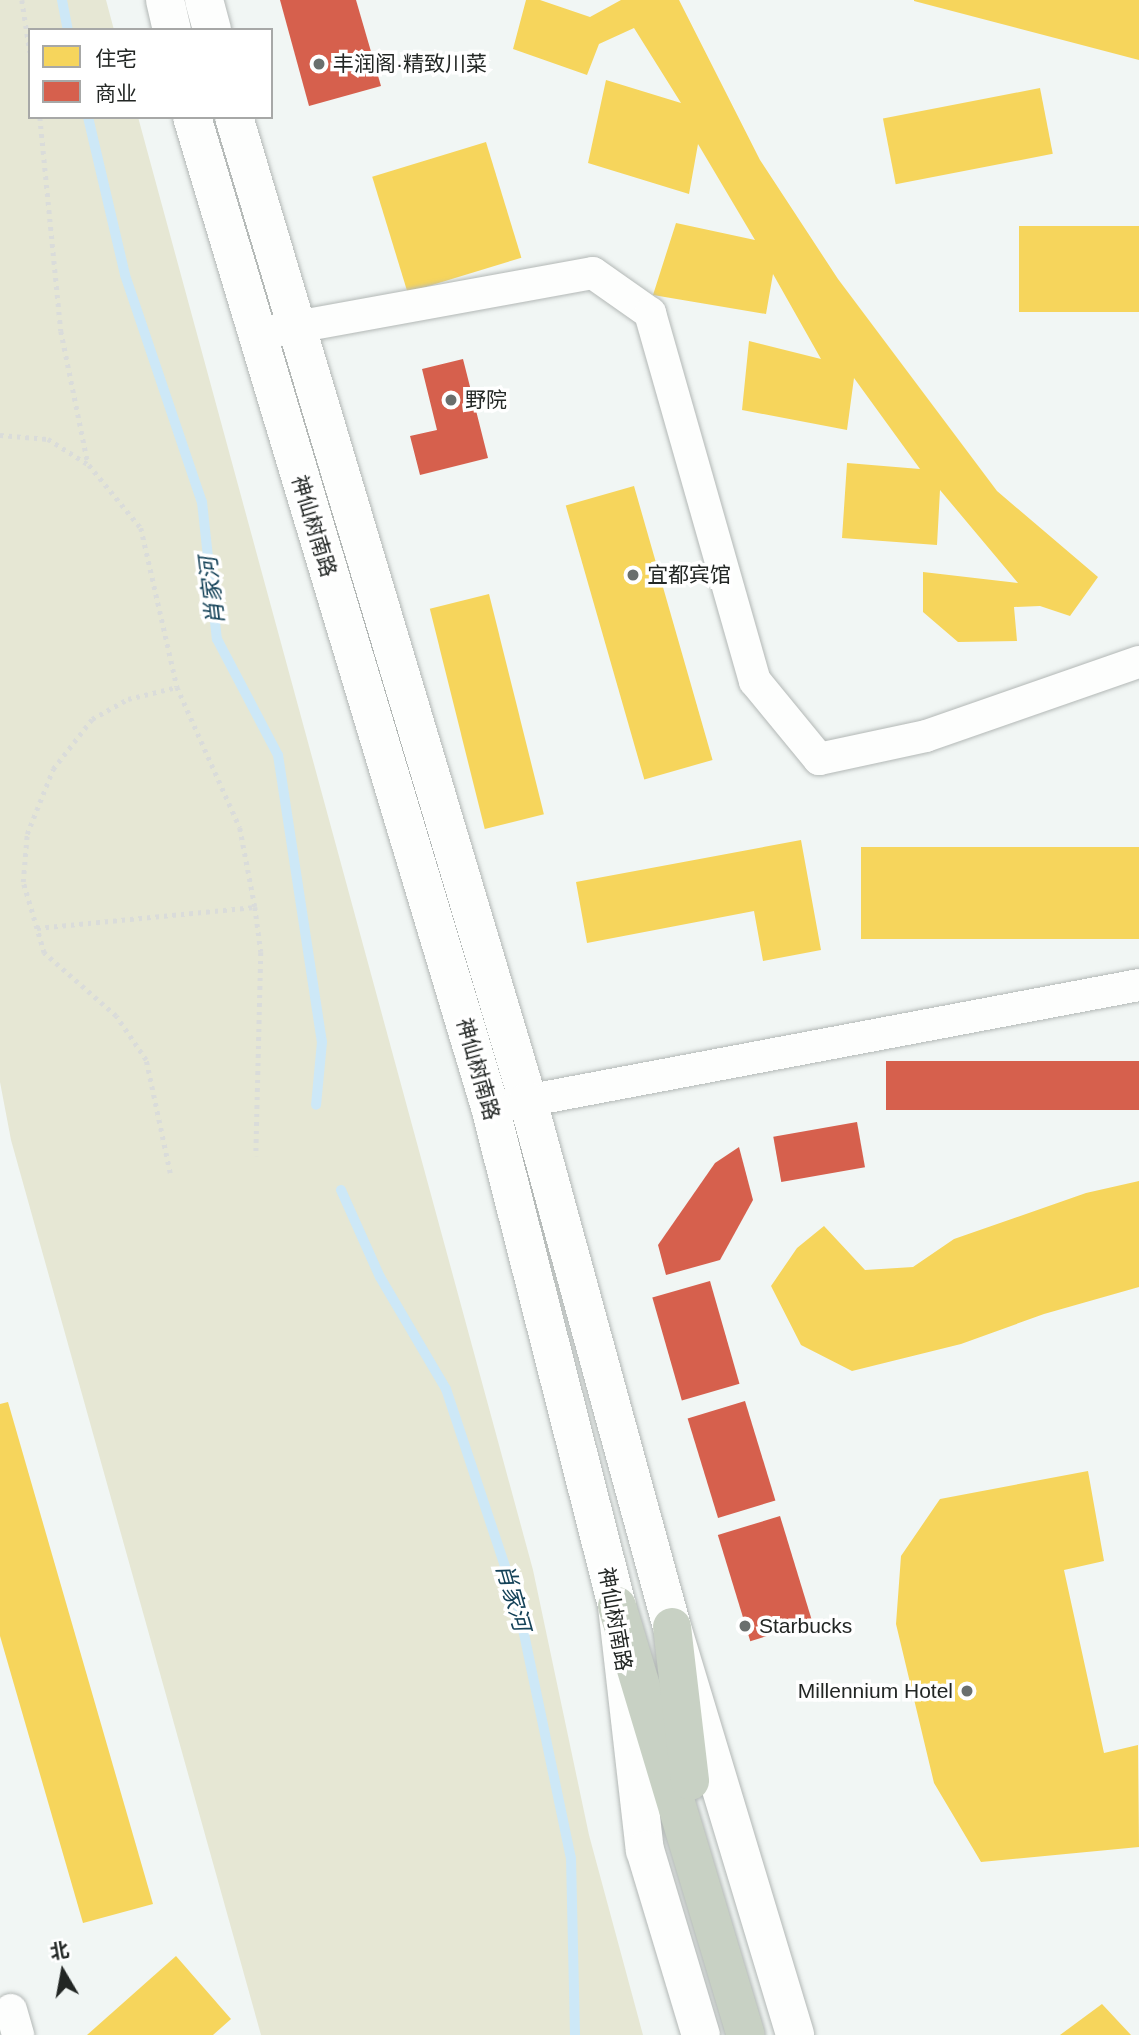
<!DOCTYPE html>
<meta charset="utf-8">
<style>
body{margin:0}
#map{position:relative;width:1139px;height:2035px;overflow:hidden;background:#f1f6f4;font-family:Arial,"Noto Sans SC",sans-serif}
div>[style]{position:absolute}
.green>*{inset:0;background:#e6e7d4}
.homes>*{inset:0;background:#f6d55c;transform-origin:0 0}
.shops>*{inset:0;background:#d6604d;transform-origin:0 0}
.stream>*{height:10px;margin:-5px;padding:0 5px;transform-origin:5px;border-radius:5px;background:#cde8f7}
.path>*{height:4.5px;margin-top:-2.25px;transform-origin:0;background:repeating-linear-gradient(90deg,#dadcda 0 3.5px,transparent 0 8.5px)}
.roads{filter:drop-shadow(0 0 2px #b3b8b6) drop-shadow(0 0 2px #b3b8b6)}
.street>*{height:32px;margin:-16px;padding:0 16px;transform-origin:16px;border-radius:16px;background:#fdfefd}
.secondary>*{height:38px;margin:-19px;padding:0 19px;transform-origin:19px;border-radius:19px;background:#fdfefd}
.highway>*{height:38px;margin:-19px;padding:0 19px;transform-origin:19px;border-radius:19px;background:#c8d1c4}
.dots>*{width:19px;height:19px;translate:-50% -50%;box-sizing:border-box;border:4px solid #fff;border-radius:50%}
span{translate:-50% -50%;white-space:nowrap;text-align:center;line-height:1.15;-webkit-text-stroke:7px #fff;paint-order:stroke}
.poi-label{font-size:21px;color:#222624}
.left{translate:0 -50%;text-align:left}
.right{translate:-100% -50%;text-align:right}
.street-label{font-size:21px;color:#222624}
.water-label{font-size:23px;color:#144258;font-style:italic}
.legend{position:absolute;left:28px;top:28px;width:245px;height:91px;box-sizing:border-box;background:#fff;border:2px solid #a7a8a7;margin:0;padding:9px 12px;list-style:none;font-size:21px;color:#222624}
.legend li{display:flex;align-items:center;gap:14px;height:35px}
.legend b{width:35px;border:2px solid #a7a8a7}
.north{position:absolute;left:28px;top:1937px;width:70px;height:70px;-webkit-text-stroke:5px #fff;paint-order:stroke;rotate:350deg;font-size:19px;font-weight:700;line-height:28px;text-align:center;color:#222624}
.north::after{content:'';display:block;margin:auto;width:24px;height:32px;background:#222624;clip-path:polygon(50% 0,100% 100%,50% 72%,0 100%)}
</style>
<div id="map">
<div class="green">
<div style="clip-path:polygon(0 0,106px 0,114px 30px,30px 30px,30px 117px,138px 117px,533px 1570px,589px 1835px,643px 2035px,261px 2035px,11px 1140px,0 1082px)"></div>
</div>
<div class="homes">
<div style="clip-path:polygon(526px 0,540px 0,590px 17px,621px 0,679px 0,760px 160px,838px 279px,997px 491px,1098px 577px,1070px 616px,1040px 606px,1014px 607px,1017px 641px,958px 642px,923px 612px,923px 572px,1018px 583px,940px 490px,937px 545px,842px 538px,847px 463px,920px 469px,854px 378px,847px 430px,742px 410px,749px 341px,821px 359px,773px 274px,766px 314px,653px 295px,676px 223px,755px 240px,698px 144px,689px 194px,588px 163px,606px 80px,681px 103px,634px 28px,599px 44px,587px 75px,513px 49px)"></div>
<div style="clip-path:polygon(914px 0,1139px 0,1139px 60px,914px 1px)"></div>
<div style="left:1040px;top:88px;width:67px;height:160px;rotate:79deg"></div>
<div style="left:486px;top:142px;width:121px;height:119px;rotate:73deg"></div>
<div style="left:1139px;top:226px;width:86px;height:120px;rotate:90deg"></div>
<div style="left:634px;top:486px;width:285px;height:71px;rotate:74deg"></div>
<div style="left:489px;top:594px;width:227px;height:61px;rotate:76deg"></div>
<div style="clip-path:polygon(801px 840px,821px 950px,763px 961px,754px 911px,587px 943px,576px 882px)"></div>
<div style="left:1139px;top:847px;width:92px;height:278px;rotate:90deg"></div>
<div style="clip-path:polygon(1139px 1181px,1139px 1287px,1044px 1314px,961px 1344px,852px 1371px,801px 1345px,771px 1286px,797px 1248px,824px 1226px,865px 1270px,913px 1267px,954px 1239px,1086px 1193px)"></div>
<div style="clip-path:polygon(8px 1402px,153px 1904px,83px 1923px,0 1636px,0 1404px)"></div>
<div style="clip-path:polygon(1088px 1471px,1104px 1561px,1064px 1570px,1104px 1753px,1138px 1745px,1139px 1847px,981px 1862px,934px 1783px,896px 1624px,901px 1556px,940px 1499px)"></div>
<div style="clip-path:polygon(176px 1956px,231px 2019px,213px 2035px,87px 2035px)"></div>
<div style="clip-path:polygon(1102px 2004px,1131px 2035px,1060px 2035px)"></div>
</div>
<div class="shops">
<div style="clip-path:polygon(280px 0,356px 0,381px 86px,309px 106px)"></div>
<div style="clip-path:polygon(463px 359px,488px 458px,420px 475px,410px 436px,437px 430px,422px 369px)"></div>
<div style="left:1139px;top:1061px;width:49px;height:253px;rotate:90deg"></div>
<div style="left:857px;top:1122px;width:46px;height:85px;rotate:80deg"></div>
<div style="clip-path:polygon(739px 1147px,753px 1200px,720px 1260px,666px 1275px,658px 1245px,715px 1163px)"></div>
<div style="left:710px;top:1281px;width:107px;height:60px;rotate:74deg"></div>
<div style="left:745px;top:1401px;width:104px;height:60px;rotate:73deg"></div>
<div style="left:780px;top:1516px;width:111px;height:65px;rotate:73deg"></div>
</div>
<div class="stream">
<div style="left:62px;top:0;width:31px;rotate:79deg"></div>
<div style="left:88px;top:117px;width:162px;rotate:76.8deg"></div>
<div style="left:125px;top:275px;width:240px;rotate:71.3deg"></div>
<div style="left:202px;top:502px;width:138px;rotate:83.8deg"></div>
<div style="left:217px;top:639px;width:131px;rotate:62.3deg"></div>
<div style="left:278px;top:755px;width:290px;rotate:81.3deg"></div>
<div style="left:322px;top:1042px;width:63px;rotate:95.4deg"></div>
<div style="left:341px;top:1190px;width:95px;rotate:65.9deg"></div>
<div style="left:380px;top:1277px;width:130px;rotate:59.5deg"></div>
<div style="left:446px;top:1389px;width:228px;rotate:71.6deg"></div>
<div style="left:518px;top:1605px;width:258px;rotate:78.2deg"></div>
<div style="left:571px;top:1858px;width:177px;rotate:88.7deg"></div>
</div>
<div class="path">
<div style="left:22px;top:0;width:53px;rotate:81.3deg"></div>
<div style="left:40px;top:117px;width:215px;rotate:84.4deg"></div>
<div style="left:61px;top:331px;width:136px;rotate:78.5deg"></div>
<div style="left:0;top:435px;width:48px;rotate:4.8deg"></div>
<div style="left:48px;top:439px;width:49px;rotate:32.4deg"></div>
<div style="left:89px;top:465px;width:82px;rotate:50.5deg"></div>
<div style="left:141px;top:528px;width:163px;rotate:77.2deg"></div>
<div style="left:177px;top:687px;width:154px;rotate:65.9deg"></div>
<div style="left:240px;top:828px;width:80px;rotate:79.2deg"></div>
<div style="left:255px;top:907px;width:45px;rotate:82.4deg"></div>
<div style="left:261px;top:952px;width:204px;rotate:91.4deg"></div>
<div style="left:37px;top:928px;width:219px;rotate:-5.5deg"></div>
<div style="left:170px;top:1173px;width:116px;rotate:-102deg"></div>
<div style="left:146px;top:1060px;width:53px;rotate:-124.3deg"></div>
<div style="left:116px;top:1016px;width:96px;rotate:-138.8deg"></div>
<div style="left:44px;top:953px;width:74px;rotate:-106.5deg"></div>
<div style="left:23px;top:882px;width:48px;rotate:-85.2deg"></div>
<div style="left:27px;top:834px;width:70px;rotate:-68.2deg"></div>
<div style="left:53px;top:769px;width:63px;rotate:-52deg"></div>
<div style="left:92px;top:719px;width:41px;rotate:-29.1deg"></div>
<div style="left:128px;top:699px;width:50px;rotate:-13.8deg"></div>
</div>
<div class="roads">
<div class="street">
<div style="left:274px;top:331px;width:324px;rotate:-10.3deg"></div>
<div style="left:593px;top:273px;width:70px;rotate:35.1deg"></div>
<div style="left:650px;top:313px;width:383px;rotate:74.1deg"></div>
<div style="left:755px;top:681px;width:101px;rotate:50.6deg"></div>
<div style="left:819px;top:759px;width:109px;rotate:-12.1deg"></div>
<div style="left:926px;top:736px;width:225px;rotate:-19.2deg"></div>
<div style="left:505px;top:1105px;width:645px;rotate:-10.72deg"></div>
<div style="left:11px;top:2010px;width:26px;rotate:74deg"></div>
</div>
<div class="secondary">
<div style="left:165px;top:0;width:31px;rotate:77deg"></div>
<div style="left:204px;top:0;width:31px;rotate:75deg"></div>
<div style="left:192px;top:117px;width:1034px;rotate:73.25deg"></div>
<div style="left:490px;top:1107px;width:515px;rotate:75.72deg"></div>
<div style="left:617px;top:1606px;width:246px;rotate:83.5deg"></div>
<div style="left:645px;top:1850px;width:193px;rotate:73.2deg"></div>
<div style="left:234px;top:117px;width:1027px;rotate:73.36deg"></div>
<div style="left:528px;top:1101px;width:545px;rotate:74.69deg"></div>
<div style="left:672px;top:1627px;width:426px;rotate:73.2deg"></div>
</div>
<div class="highway">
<div style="left:617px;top:1606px;width:448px;rotate:73.3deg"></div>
<div style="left:672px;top:1627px;width:155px;rotate:83.3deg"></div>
</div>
</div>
<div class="dots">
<div style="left:319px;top:64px;background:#6a6f6d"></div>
<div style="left:451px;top:400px;background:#6a6f6d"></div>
<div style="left:633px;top:575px;background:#6a6f6d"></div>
<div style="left:745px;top:1626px;background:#6a6f6d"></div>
<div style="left:967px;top:1691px;background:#6a6f6d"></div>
</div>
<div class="poi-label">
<span class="left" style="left:333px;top:64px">丰润阁·精致川菜</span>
<span class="left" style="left:465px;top:400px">野院</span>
<span class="left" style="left:647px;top:575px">宜都宾馆</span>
<span class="left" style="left:759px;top:1626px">Starbucks</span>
<span class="right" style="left:953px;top:1691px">Millennium Hotel</span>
</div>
<div class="street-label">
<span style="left:314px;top:526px;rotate:73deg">神仙树南路</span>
<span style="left:478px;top:1069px;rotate:74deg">神仙树南路</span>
<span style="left:615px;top:1619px;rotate:80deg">神仙树南路</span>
</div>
<div class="water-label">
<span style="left:212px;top:591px;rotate:-97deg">肖家河</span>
<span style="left:513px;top:1597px;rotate:74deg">肖家河</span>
</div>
<ul class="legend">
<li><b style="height:19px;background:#f6d55c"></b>住宅</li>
<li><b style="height:19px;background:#d6604d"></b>商业</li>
</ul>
<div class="north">北</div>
</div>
